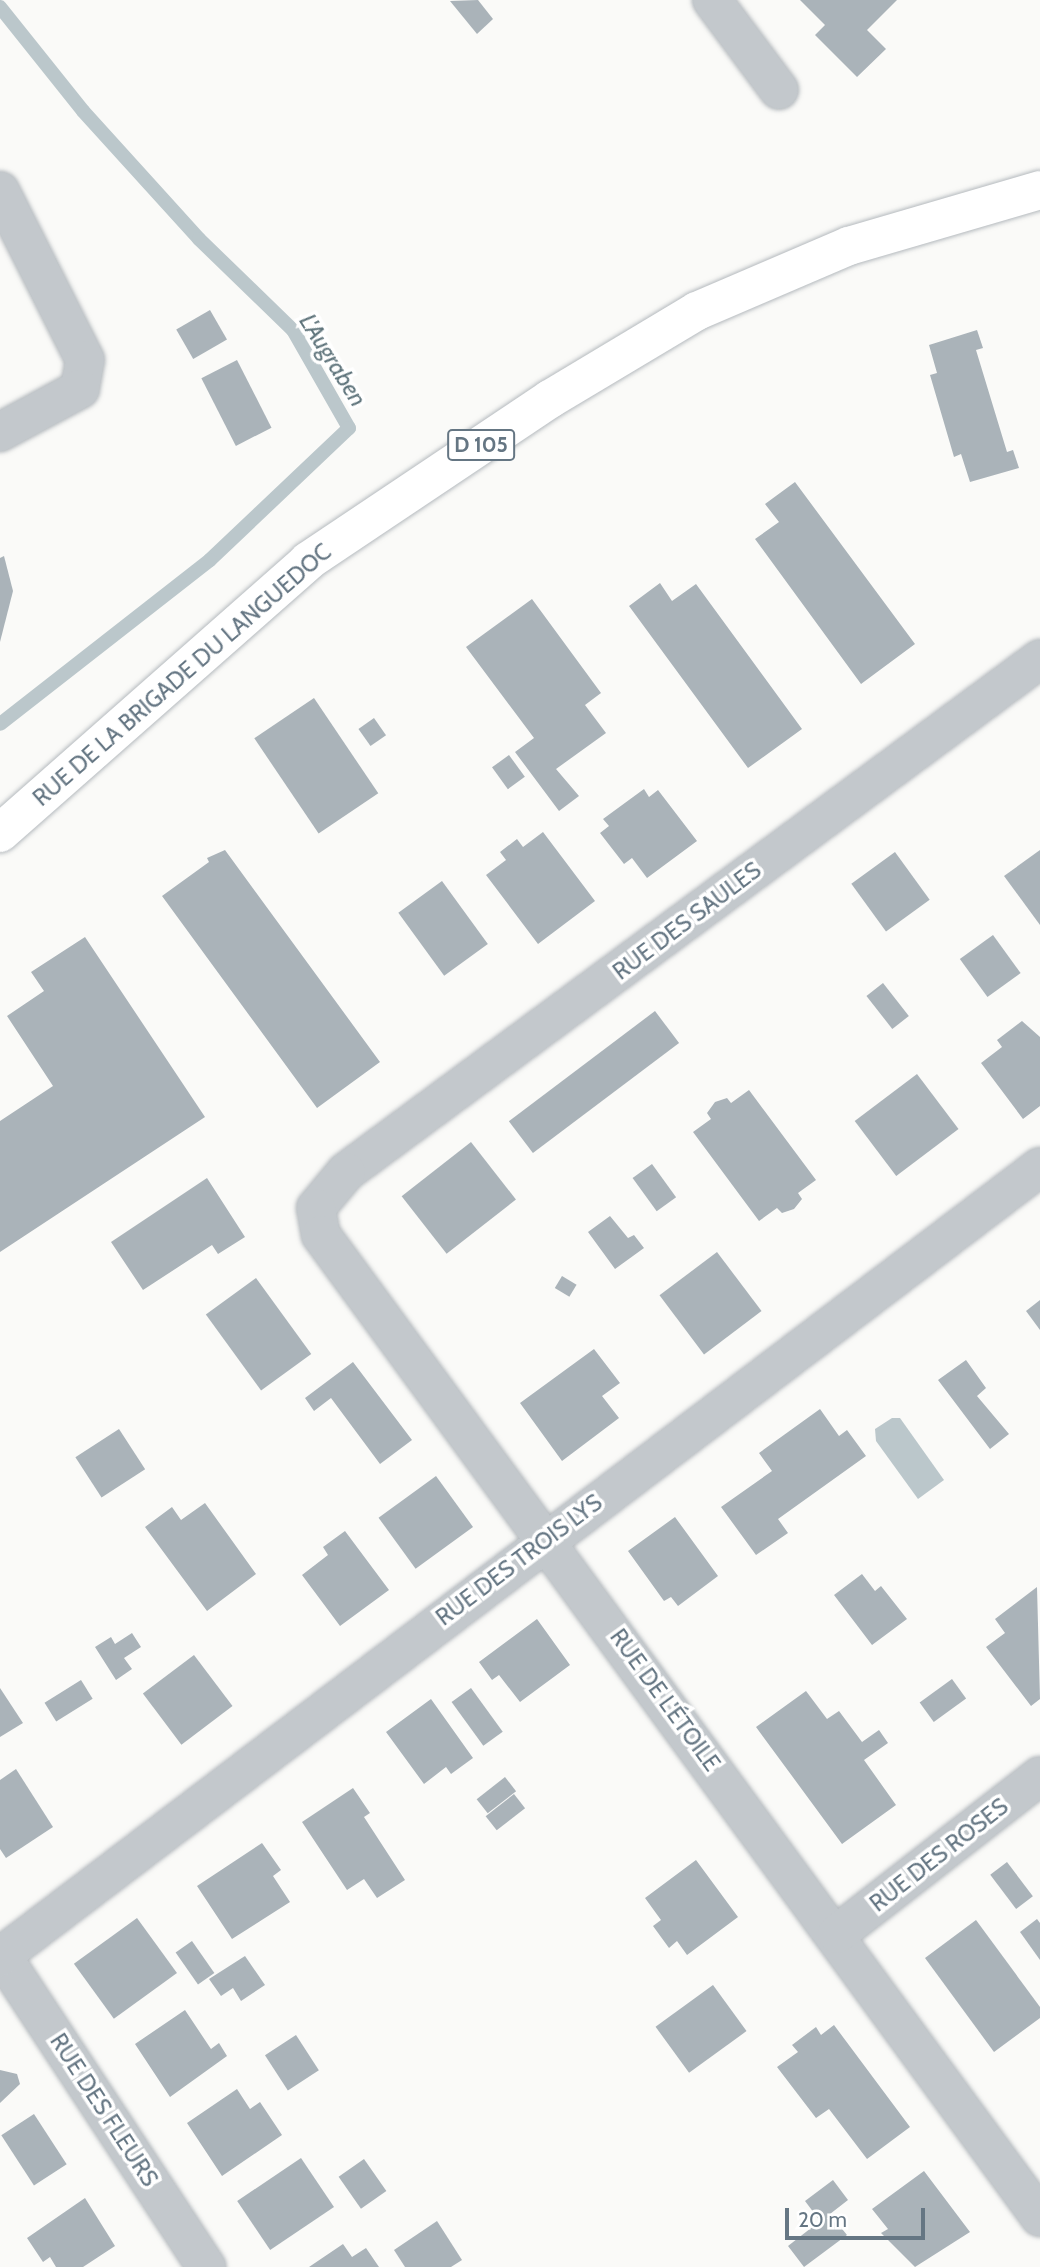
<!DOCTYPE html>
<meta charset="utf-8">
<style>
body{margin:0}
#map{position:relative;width:1040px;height:2267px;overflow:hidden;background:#fafaf8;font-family:Cabin,sans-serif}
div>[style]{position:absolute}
.water>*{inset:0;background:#bbc7cb}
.stream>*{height:14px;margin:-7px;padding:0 7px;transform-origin:7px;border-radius:7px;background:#bbc7cb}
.building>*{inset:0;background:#aab3b9;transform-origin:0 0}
.roads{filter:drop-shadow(0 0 2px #b5babe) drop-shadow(0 0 2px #b5babe)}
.minor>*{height:38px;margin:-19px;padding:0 19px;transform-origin:19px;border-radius:19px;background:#c3c8cc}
.major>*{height:38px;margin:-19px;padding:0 19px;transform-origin:19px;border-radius:19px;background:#fff}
span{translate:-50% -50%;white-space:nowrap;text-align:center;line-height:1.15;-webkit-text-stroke:7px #fff;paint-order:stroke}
.shield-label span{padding:2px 5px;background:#fff;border:2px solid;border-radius:5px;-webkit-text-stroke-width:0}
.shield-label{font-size:21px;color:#657683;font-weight:700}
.street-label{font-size:23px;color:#657683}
.water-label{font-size:24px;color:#60757c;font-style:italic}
.scale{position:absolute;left:785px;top:2208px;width:140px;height:32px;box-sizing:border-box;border:4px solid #657683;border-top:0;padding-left:9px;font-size:21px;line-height:24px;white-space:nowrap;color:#657683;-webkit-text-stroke:5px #fff;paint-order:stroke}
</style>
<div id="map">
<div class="water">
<div style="clip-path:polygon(892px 1418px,900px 1418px,944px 1480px,918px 1499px,876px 1441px,875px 1429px)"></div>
</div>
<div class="stream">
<div style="left:0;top:7px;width:133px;rotate:51.4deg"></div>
<div style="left:83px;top:111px;width:173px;rotate:47.8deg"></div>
<div style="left:199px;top:239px;width:131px;rotate:44.1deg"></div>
<div style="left:293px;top:330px;width:113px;rotate:60.3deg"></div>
<div style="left:349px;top:428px;width:192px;rotate:136.5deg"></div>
<div style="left:210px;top:560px;width:266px;rotate:142deg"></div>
</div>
<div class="building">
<div style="clip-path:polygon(478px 0,493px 19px,477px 34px,450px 1px)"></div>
<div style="clip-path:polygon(800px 0,897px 0,867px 30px,886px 49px,857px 77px,815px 35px,825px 25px)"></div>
<div style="left:210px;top:310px;width:34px;height:39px;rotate:60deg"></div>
<div style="clip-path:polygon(977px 330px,983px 348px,976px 350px,1007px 452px,1013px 450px,1019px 468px,970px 482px,961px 454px,954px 457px,930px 375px,937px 373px,929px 345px)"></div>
<div style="left:237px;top:360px;width:76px;height:40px;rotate:63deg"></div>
<div style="clip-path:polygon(795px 482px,915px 644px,861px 684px,755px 539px,779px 522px,765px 504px)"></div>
<div style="clip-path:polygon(4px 556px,13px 591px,0 642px,0 558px)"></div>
<div style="clip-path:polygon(660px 583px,672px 601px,696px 584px,802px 729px,748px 768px,629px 606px)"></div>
<div style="clip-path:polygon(532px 599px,601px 693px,585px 705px,606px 733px,556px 769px,579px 796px,559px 811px,515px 752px,534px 738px,466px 647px)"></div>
<div style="left:314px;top:698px;width:115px;height:72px;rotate:56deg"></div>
<div style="left:374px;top:718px;width:21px;height:19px;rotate:55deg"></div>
<div style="left:509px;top:755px;width:27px;height:21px;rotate:54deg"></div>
<div style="clip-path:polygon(644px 789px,649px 797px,658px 790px,697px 841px,647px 878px,632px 858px,624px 864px,600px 833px,609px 826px,603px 819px)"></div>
<div style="clip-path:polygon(543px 832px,595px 901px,538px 944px,486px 875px,506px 860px,500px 852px,517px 839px,523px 847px)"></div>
<div style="clip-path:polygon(225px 850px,380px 1062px,317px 1108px,162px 896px,209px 862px,207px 858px)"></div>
<div style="clip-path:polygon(1040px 850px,1040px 925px,1004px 876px)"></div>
<div style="left:895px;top:852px;width:59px;height:54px;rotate:54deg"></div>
<div style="left:442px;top:881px;width:78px;height:54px;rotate:54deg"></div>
<div style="left:993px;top:935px;width:47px;height:41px;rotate:54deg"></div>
<div style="clip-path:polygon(85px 937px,205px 1117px,0 1252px,0 1121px,53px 1086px,7px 1016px,44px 991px,31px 972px)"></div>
<div style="left:883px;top:983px;width:42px;height:21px;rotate:52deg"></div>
<div style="left:655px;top:1011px;width:40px;height:183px;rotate:53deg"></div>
<div style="clip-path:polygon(1022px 1021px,1040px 1037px,1040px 1106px,1023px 1119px,981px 1063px,1002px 1047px,997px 1040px)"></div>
<div style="left:917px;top:1074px;width:69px;height:78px;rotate:53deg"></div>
<div style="clip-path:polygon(749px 1090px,816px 1180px,798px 1193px,802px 1199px,794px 1209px,782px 1213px,777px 1208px,759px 1221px,693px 1132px,711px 1119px,707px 1113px,715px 1102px,727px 1098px,731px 1103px)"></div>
<div style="left:471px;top:1142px;width:73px;height:88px;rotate:52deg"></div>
<div style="left:652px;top:1164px;width:41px;height:24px;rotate:54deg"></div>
<div style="clip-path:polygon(207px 1178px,245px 1237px,218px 1254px,212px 1245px,143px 1290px,111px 1242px)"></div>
<div style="clip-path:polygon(610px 1216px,628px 1238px,634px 1235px,644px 1248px,615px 1269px,588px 1232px)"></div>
<div style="left:717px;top:1252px;width:74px;height:72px;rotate:53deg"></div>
<div style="left:562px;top:1276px;width:17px;height:14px;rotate:31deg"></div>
<div style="left:256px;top:1278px;width:94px;height:62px;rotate:54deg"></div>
<div style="clip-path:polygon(1040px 1300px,1040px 1330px,1026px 1311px)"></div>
<div style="clip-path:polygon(594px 1349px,620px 1383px,602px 1396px,619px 1418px,562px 1461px,520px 1403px)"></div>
<div style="clip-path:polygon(966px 1360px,986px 1388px,977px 1396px,1009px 1434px,990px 1449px,938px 1380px)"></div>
<div style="clip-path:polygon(353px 1362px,412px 1440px,380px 1464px,331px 1398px,314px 1411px,305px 1398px)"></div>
<div style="clip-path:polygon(820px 1409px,839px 1436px,847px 1430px,866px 1456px,778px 1519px,788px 1533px,756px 1555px,721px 1507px,772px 1471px,759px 1453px)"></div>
<div style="left:119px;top:1429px;width:48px;height:52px;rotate:57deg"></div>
<div style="left:436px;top:1476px;width:63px;height:71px;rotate:54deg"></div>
<div style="clip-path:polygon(205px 1503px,256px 1574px,207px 1611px,145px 1527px,172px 1507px,181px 1520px)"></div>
<div style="clip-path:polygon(675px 1517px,718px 1576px,678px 1606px,671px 1597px,664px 1601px,628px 1551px)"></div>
<div style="clip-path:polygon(345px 1531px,389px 1590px,340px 1626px,302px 1575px,328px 1555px,323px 1547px)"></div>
<div style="clip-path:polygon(862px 1574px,875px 1591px,881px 1586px,907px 1619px,872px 1645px,834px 1595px)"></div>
<div style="clip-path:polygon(1037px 1587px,1040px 1699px,1031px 1706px,986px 1647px,1005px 1633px,995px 1619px)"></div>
<div style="clip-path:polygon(537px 1619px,570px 1665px,520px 1702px,499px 1675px,492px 1680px,479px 1662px)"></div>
<div style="clip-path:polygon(132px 1633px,141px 1647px,124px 1658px,132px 1669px,116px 1680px,95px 1647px,111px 1637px,115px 1644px)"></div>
<div style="left:194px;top:1655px;width:64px;height:64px;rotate:53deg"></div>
<div style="left:952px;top:1679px;width:24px;height:40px;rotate:54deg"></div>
<div style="left:81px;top:1680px;width:22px;height:43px;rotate:58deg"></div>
<div style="clip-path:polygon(0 1688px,23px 1723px,0 1737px)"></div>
<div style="left:471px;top:1688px;width:54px;height:24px;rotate:54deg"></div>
<div style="clip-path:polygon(806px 1691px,827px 1719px,839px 1711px,862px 1742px,879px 1730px,888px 1743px,864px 1760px,896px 1805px,842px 1844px,756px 1727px)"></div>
<div style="clip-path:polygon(431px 1699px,473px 1758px,451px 1774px,446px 1767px,424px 1784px,386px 1732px)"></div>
<div style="clip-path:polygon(16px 1769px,53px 1827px,6px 1858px,0 1849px,0 1780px)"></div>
<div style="left:505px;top:1777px;width:18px;height:36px;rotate:52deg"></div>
<div style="clip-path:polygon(353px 1788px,370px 1813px,364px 1817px,405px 1880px,377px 1898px,364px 1879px,347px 1890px,302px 1822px)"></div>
<div style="left:514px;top:1794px;width:18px;height:36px;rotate:52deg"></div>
<div style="clip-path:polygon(262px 1843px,281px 1870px,273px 1876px,290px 1902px,232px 1939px,197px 1886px)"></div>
<div style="clip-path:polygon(696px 1860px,738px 1917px,687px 1955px,677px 1941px,669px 1948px,653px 1926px,661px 1920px,645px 1898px)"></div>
<div style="left:1007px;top:1862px;width:43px;height:21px;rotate:53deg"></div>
<div style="left:137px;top:1918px;width:68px;height:78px;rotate:54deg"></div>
<div style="clip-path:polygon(1037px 1919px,1040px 1923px,1040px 1960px,1020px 1932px)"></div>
<div style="clip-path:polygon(976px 1920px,1040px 2007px,1040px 2018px,994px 2052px,925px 1958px)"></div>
<div style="left:192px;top:1941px;width:39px;height:20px;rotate:55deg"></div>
<div style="clip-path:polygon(245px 1956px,265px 1985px,241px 2001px,233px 1988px,221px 1996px,209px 1979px)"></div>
<div style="left:713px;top:1985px;width:57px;height:71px;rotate:54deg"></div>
<div style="clip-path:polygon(185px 2010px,211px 2049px,219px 2043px,227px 2056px,170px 2097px,135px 2044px)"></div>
<div style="clip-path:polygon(834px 2025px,910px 2127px,867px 2159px,829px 2109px,816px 2118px,777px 2067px,798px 2052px,792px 2045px,816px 2027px,821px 2035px)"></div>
<div style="left:296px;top:2035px;width:42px;height:37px;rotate:57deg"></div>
<div style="clip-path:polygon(0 2070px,17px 2074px,20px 2084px,0 2103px)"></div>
<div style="clip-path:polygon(237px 2089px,250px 2109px,260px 2102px,282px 2135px,222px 2176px,187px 2123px)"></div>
<div style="left:34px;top:2114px;width:60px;height:39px;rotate:57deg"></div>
<div style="left:301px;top:2158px;width:59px;height:77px;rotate:56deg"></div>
<div style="left:364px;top:2159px;width:39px;height:31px;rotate:55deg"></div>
<div style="clip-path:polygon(924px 2171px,970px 2232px,915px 2267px,881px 2233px,888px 2229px,872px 2209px)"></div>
<div style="clip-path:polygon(833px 2180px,848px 2200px,830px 2214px,847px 2235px,804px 2267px,788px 2246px,820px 2221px,805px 2201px)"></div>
<div style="clip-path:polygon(85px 2198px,115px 2246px,83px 2267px,56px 2267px,50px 2257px,43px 2262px,27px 2238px)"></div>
<div style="clip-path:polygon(437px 2221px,462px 2260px,451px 2267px,405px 2267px,394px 2250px)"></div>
<div style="clip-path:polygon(343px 2244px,352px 2257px,366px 2248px,379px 2267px,309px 2267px)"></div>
</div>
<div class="roads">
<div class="minor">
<div style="left:712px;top:0;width:112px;rotate:53.3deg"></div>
<div style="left:0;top:191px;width:189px;rotate:63.3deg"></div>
<div style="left:85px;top:360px;width:29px;rotate:100deg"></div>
<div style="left:80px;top:389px;width:91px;rotate:151.7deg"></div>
<div style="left:1040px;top:659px;width:863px;rotate:143.53deg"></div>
<div style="left:346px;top:1172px;width:47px;rotate:129.8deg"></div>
<div style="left:316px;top:1208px;width:27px;rotate:80deg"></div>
<div style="left:321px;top:1235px;width:1217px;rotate:53.79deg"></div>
<div style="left:837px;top:1934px;width:257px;rotate:-37.9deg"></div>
<div style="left:0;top:1953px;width:376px;rotate:56.7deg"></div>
<div style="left:0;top:1957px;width:1306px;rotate:-37.22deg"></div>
</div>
<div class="major">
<div style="left:0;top:833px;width:411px;rotate:-41.4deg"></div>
<div style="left:308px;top:561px;width:291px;rotate:-33.8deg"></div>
<div style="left:550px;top:399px;width:171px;rotate:-30.9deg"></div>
<div style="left:697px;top:311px;width:165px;rotate:-23.2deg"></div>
<div style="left:849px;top:246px;width:199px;rotate:-16.3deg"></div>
</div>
</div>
<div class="shield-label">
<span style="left:481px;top:445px">D 105</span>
</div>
<div class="street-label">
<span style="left:182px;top:675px;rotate:-41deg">RUE DE LA BRIGADE DU LANGUEDOC</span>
<span style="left:687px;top:921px;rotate:-37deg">RUE DES SAULES</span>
<span style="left:519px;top:1560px;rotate:-37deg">RUE DES TROIS LYS</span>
<span style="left:665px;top:1700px;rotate:54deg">RUE DE L'ÉTOILE</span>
<span style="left:939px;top:1855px;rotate:-38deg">RUE DES ROSES</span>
<span style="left:104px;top:2110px;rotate:57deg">RUE DES FLEURS</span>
</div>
<div class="water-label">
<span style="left:333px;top:360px;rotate:58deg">L'Augraben</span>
</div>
<div class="scale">20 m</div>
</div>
